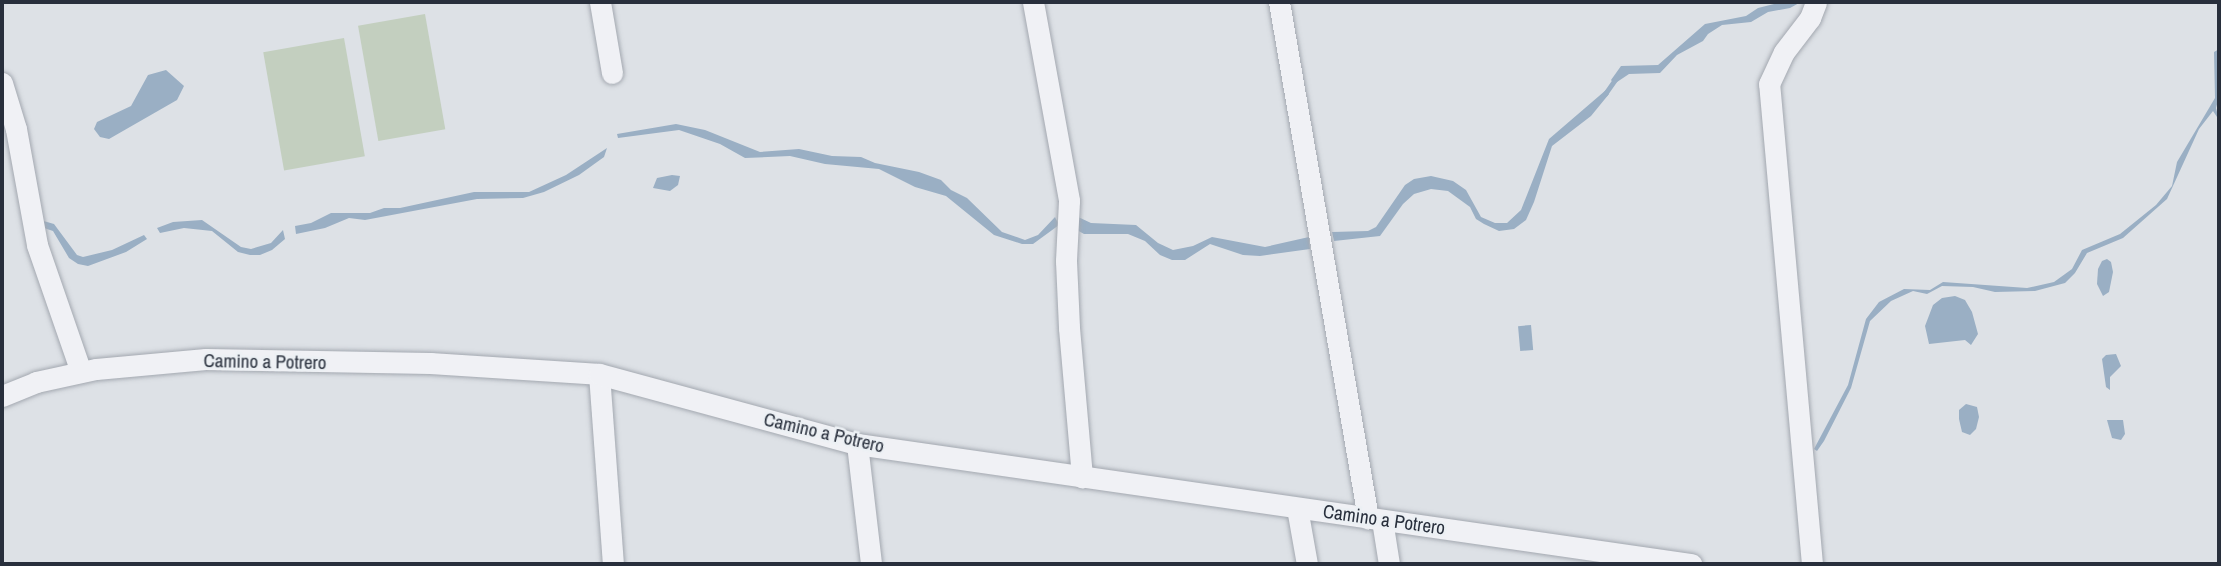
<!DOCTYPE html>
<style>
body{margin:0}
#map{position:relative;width:2221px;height:566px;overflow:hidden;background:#dde1e6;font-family:"Archivo Narrow",sans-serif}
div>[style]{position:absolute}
.green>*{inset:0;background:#c3cfbf;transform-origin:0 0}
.water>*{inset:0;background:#9aafc4;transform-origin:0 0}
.stream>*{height:4.5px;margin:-2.25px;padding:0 2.25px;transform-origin:2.25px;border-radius:2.25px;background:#9aafc4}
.roads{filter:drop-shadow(0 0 2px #a3a8b0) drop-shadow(0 0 2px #a3a8b0)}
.minor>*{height:21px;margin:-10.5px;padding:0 10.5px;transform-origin:10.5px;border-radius:10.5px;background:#f0f1f5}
span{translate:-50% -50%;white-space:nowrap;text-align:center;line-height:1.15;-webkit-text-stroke:5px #ecf0f4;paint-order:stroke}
.street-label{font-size:19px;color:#282f3c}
.frame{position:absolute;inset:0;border:4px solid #282f3c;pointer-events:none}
</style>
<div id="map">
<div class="green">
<div style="left:425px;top:14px;width:117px;height:68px;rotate:80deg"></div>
<div style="left:344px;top:38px;width:120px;height:82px;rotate:80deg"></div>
</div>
<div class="water">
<div style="clip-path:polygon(1782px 2px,1801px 2px,1790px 8px,1768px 12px,1751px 22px,1722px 25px,1708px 34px,1703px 41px,1677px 55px,1660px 73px,1629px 74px,1614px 84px,1611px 80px,1621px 66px,1658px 65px,1705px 24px,1746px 16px,1758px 8px)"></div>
<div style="clip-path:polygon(2219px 49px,2219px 97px,2216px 108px,2219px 120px,2213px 111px,2199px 129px,2167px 199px,2123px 238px,2087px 253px,2075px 273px,2065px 283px,2035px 291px,1995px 292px,1973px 287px,1942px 286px,1927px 294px,1913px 291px,1891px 301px,1870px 321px,1851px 388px,1824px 441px,1817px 451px,1814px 449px,1848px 385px,1866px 319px,1879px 302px,1904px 289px,1930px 290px,1943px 282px,2027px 288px,2054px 282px,2072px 269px,2082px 250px,2120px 234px,2156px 205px,2172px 186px,2177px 162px,2215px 98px,2214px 52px)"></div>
<div style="clip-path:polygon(166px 70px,184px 86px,177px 100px,109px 139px,100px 137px,94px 129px,97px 122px,131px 106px,148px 75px)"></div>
<div style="clip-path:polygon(1606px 90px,1609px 94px,1591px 116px,1552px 146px,1534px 202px,1526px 220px,1514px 229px,1499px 231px,1484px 224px,1476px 219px,1470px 207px,1448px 191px,1431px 189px,1414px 194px,1403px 204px,1380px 236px,1334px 241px,1332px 232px,1368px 231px,1376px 227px,1405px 185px,1414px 179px,1431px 176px,1453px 181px,1466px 190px,1481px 217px,1495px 223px,1507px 223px,1521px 210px,1549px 139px)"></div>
<div style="clip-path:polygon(676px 124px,705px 130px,760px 152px,799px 149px,832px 156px,861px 157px,875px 163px,919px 172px,941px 180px,951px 190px,967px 198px,1002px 232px,1025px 240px,1038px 235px,1055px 217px,1059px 225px,1033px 244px,1022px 244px,994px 235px,946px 196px,915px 187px,879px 169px,825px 164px,790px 156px,745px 158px,720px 144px,679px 130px,618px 138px,617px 134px)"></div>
<div style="clip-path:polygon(607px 148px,604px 157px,579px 175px,544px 192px,523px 198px,477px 199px,365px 220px,349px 218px,325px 228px,296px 234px,295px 226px,311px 223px,331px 213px,370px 213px,384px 208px,400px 208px,474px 192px,529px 192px,566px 175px)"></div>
<div style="clip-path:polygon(672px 175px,680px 176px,678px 185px,670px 191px,653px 188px,657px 178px)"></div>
<div style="clip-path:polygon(1076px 216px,1091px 223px,1136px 225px,1158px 243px,1173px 250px,1193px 246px,1212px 237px,1265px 247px,1309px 237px,1310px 249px,1260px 256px,1243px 255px,1210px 244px,1185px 260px,1172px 260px,1160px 255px,1145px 241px,1128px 234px,1084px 234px,1075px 229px)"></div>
<div style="clip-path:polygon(40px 220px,54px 224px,77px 255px,83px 257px,112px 250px,144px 235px,147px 239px,126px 252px,88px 266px,78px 264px,69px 258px,53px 231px,41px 227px)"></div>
<div style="clip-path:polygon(202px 220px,241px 247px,251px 249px,271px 243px,283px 230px,285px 239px,272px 250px,260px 255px,250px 255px,238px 252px,212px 231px,184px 228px,160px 233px,157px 228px,173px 222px)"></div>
<div style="clip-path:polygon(2107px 259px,2111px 262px,2113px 272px,2109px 292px,2103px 296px,2097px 284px,2098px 269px,2102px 261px)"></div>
<div style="clip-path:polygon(1955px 296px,1965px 300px,1972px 312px,1978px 334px,1971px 345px,1965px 340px,1929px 344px,1925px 326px,1933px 305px,1942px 298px)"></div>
<div style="left:1531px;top:325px;width:25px;height:13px;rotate:85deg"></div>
<div style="clip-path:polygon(2116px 354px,2121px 366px,2110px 377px,2110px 390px,2106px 387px,2102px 359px,2106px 355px)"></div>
<div style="clip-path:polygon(1966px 404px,1977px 407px,1979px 417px,1976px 429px,1970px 435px,1962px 432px,1959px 419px,1959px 410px)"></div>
<div style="clip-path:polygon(2107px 420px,2123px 420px,2125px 434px,2121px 440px,2112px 438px)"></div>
</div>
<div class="stream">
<div style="left:1605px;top:94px;width:19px;rotate:-55deg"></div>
</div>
<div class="roads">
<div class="minor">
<div style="left:600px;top:2px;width:72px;rotate:80.4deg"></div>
<div style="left:1033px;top:2px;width:202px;rotate:79.7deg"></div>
<div style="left:1069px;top:201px;width:60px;rotate:92.9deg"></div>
<div style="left:1066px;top:261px;width:67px;rotate:87.4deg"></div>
<div style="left:1069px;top:328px;width:150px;rotate:85deg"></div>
<div style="left:1279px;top:2px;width:524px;rotate:80.21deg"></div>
<div style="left:2px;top:83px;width:48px;rotate:73.1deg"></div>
<div style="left:16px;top:129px;width:118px;rotate:79.7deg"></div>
<div style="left:37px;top:245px;width:134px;rotate:70.9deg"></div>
<div style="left:599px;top:374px;width:191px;rotate:85.8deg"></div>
<div style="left:2px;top:396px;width:37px;rotate:-22deg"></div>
<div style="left:36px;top:382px;width:61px;rotate:-12.2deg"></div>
<div style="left:96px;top:369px;width:110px;rotate:-5.2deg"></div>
<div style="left:206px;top:359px;width:224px;rotate:1deg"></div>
<div style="left:430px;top:363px;width:169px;rotate:3.7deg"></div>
<div style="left:599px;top:374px;width:267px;rotate:15.2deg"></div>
<div style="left:857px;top:444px;width:843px;rotate:8.19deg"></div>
<div style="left:857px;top:444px;width:121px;rotate:83.3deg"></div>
<div style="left:1297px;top:508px;width:57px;rotate:79.9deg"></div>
<div style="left:1382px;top:520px;width:45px;rotate:81deg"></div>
<div style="left:1812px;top:564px;width:482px;rotate:-95.1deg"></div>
<div style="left:1769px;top:84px;width:35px;rotate:-65deg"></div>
<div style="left:1784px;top:52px;width:43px;rotate:-52.6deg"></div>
<div style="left:1810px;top:18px;width:17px;rotate:-69deg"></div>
</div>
</div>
<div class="street-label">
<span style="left:265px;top:362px;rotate:1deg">Camino a Potrero</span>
<span style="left:824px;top:433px;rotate:13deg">Camino a Potrero</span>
<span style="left:1384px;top:520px;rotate:8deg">Camino a Potrero</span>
</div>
<div class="frame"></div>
</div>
